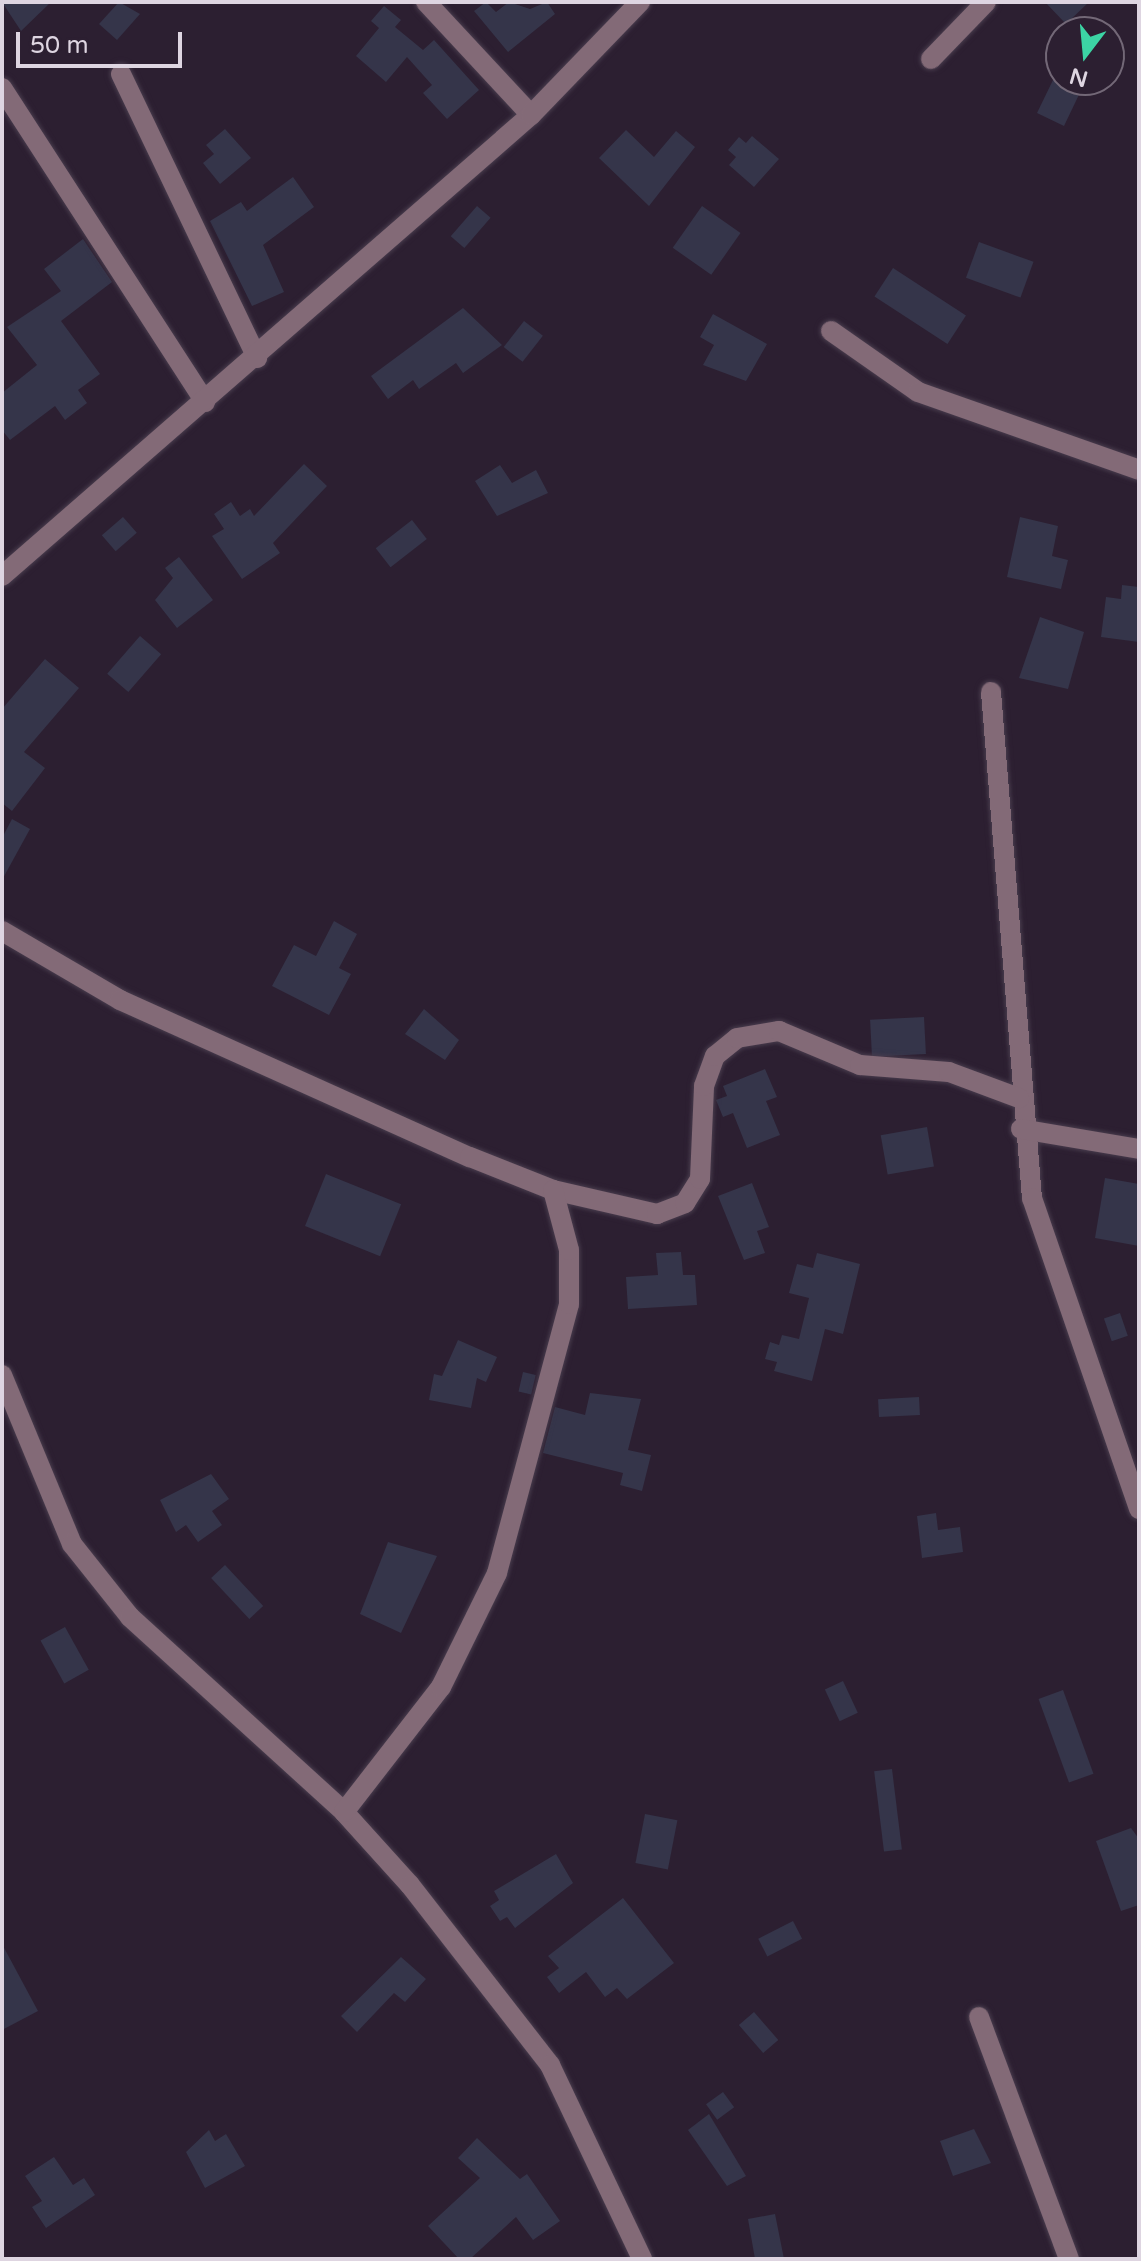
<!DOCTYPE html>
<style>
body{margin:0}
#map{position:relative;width:1141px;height:2261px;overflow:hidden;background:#2c1f31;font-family:"Varela Round",sans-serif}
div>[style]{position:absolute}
.building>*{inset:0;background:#35354a;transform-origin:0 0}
.roads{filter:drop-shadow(0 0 2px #483c4d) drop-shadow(0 0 2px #483c4d)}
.minor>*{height:20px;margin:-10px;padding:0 10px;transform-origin:10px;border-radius:10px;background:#836a77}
span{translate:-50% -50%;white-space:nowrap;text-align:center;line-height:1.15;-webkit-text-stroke:8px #2c1f31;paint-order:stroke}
.frame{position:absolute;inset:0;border:4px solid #ded5e1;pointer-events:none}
.north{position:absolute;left:1045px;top:16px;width:80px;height:80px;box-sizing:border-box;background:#2c1f31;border:2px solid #736877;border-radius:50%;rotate:196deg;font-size:22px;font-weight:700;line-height:32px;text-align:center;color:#ded5e1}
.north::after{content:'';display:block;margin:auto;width:28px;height:36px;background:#3cd4a4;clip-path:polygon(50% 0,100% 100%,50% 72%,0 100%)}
.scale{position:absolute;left:16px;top:32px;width:166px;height:36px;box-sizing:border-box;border:4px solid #ded5e1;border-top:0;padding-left:10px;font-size:24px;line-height:28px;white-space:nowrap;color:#ded5e1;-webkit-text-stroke:6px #2c1f31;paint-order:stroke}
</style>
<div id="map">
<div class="building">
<div style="clip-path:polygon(2px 2px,51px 2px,21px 31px)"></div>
<div style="clip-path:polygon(119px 2px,140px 14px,117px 40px,99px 24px)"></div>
<div style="clip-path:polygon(486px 2px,496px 12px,509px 2px,530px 9px,547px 2px,555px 14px,508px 52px,474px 11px)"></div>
<div style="clip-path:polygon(1045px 2px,1089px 2px,1066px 24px)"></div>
<div style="clip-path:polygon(384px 6px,401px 20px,395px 27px,423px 50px,434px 40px,479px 90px,447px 119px,423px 93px,432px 85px,407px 57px,386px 82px,356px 56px,379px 28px,371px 21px)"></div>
<div style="clip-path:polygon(1053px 80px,1086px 80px,1064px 126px,1037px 113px)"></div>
<div style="clip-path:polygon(225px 129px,251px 158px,220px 184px,203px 163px,214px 154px,206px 145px)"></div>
<div style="clip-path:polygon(626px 130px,654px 157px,676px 131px,695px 147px,649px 206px,599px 158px)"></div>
<div style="clip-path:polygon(752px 136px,779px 159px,754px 187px,729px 165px,736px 157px,728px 150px,739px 137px,746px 143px)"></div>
<div style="clip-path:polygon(293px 177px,314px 207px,263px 245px,284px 292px,252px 306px,210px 221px,241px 202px,247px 211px)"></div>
<div style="left:477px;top:206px;width:18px;height:40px;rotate:41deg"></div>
<div style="left:702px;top:206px;width:47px;height:51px;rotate:35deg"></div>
<div style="clip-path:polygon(83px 239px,112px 282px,61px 321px,100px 374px,78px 390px,87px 403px,65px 420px,55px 406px,10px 440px,2px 430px,2px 393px,37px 365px,7px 327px,61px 291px,44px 269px)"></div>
<div style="left:979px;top:242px;width:58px;height:38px;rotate:20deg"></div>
<div style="left:893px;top:268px;width:87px;height:34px;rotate:33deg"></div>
<div style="clip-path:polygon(463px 308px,502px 345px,463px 373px,456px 363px,419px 389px,413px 380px,388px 399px,371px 376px)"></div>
<div style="clip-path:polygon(713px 314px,767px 344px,746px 381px,703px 365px,714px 345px,700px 337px)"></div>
<div style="left:524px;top:321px;width:24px;height:33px;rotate:38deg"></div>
<div style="clip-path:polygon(304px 464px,327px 486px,273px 543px,280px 553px,242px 579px,212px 536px,224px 529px,214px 514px,231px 502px,240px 516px,250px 509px,254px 516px)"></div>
<div style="clip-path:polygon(500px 465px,512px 483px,536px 470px,548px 493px,497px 516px,475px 481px)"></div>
<div style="left:123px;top:517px;width:21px;height:28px;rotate:49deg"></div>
<div style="clip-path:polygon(1020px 517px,1058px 526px,1052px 556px,1068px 560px,1061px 589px,1007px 577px)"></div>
<div style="left:412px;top:520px;width:24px;height:46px;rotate:52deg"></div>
<div style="clip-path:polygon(179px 557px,213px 600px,177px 628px,155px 600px,173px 578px,165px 568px)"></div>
<div style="clip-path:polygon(1122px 585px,1139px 587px,1139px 642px,1101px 637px,1106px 597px,1121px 599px)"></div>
<div style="clip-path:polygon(1040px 617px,1084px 632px,1068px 689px,1019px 678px)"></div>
<div style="left:140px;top:636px;width:28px;height:50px;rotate:41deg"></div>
<div style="clip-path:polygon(45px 659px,79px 688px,24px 752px,45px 768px,12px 811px,2px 803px,2px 709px)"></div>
<div style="clip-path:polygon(12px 819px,30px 829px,2px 880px,2px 838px)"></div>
<div style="clip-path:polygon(334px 921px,357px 934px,339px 968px,351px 974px,329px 1015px,272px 986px,294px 945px,316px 956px)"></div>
<div style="clip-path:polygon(424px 1009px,459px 1040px,445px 1060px,405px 1034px)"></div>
<div style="left:924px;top:1017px;width:37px;height:54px;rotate:87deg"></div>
<div style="clip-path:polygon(765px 1069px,777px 1097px,766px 1101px,780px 1135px,747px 1148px,733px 1113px,723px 1117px,716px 1100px,727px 1096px,723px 1086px)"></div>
<div style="left:927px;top:1127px;width:40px;height:47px;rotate:80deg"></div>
<div style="left:326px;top:1174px;width:81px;height:56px;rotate:22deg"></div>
<div style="clip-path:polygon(1105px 1178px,1139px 1184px,1139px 1246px,1095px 1238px)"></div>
<div style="clip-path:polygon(752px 1183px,769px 1227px,757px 1231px,765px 1253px,744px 1260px,718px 1196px)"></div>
<div style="clip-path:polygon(681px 1252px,683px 1275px,695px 1275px,697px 1305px,628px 1309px,626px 1277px,658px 1275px,656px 1253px)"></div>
<div style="clip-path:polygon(817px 1253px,860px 1264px,843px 1334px,825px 1329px,812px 1381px,774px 1371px,777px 1362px,765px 1359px,770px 1342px,779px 1345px,782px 1335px,799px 1339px,809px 1298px,789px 1293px,797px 1264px,813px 1268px)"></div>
<div style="left:1120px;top:1313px;width:24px;height:17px;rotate:71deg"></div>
<div style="clip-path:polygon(458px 1340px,497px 1357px,486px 1382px,477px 1378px,471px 1408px,429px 1400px,434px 1374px,442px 1376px)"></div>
<div style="left:523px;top:1372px;width:13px;height:20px;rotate:13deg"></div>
<div style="clip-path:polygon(590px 1393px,641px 1399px,628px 1450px,651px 1455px,642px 1491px,620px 1485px,623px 1473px,543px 1453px,555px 1407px,585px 1415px)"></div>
<div style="left:919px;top:1397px;width:18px;height:41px;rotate:87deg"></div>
<div style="clip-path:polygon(211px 1474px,229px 1499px,212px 1511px,222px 1525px,198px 1542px,186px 1525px,176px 1532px,160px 1500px)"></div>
<div style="clip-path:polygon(936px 1513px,938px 1530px,960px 1527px,963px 1552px,922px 1558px,917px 1516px)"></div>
<div style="clip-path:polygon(388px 1542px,437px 1556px,401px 1633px,360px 1614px)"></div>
<div style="left:225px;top:1565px;width:56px;height:19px;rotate:47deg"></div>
<div style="left:65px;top:1627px;width:49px;height:28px;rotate:61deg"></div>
<div style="left:843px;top:1681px;width:35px;height:20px;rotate:65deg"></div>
<div style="left:1063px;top:1690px;width:89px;height:26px;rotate:70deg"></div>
<div style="left:892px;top:1769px;width:81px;height:18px;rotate:83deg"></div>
<div style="left:645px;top:1814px;width:33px;height:50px;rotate:11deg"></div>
<div style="clip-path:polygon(1131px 1828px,1139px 1839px,1139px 1905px,1121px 1911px,1096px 1841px)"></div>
<div style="clip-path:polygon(556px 1854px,573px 1883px,515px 1928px,507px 1917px,500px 1921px,490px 1906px,499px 1900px,494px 1891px)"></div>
<div style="clip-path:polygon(623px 1898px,674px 1963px,627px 1999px,617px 1988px,605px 1997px,586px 1972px,559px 1993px,547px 1977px,559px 1968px,548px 1956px)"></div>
<div style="left:793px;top:1921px;width:20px;height:39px;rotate:63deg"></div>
<div style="clip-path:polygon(2px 1944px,38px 2011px,2px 2030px)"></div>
<div style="clip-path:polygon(401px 1957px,426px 1979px,405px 2002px,394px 1993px,357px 2032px,341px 2016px)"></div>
<div style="left:754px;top:2012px;width:37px;height:20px;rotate:49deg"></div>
<div style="left:723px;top:2092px;width:19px;height:21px;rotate:54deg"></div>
<div style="clip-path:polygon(709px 2114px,746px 2176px,727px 2186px,688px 2130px)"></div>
<div style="clip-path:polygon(974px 2129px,991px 2163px,953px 2176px,940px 2141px)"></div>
<div style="clip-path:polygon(209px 2130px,215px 2141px,226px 2134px,245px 2166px,205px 2188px,186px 2152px)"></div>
<div style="clip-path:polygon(477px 2138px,520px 2179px,527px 2174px,560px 2221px,533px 2240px,516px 2217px,470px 2259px,459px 2259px,428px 2226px,480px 2178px,458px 2158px)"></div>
<div style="clip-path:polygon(54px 2157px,73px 2185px,84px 2178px,95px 2195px,46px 2228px,32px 2207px,42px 2201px,25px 2176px)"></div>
<div style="clip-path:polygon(775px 2214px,784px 2259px,755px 2259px,748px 2219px)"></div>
</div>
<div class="roads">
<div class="minor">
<div style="left:426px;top:2px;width:154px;rotate:47.1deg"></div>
<div style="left:931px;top:59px;width:79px;rotate:-46deg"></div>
<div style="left:121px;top:74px;width:315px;rotate:64.4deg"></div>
<div style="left:2px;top:88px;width:374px;rotate:57.1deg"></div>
<div style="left:831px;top:331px;width:106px;rotate:35deg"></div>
<div style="left:918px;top:392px;width:234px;rotate:19.4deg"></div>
<div style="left:2px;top:576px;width:702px;rotate:-41.07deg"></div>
<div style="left:531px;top:115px;width:157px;rotate:-46deg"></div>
<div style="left:991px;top:692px;width:508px;rotate:85.37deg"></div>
<div style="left:1032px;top:1198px;width:329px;rotate:71deg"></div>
<div style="left:2px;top:931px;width:137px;rotate:30.3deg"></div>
<div style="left:120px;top:1000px;width:384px;rotate:24.2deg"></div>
<div style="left:470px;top:1157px;width:89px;rotate:21.7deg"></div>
<div style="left:553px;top:1190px;width:107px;rotate:13deg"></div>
<div style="left:657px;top:1214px;width:30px;rotate:-21deg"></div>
<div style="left:685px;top:1203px;width:28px;rotate:-58deg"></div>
<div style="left:700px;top:1179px;width:93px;rotate:-87.5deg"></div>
<div style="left:704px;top:1086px;width:32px;rotate:-70deg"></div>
<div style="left:715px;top:1056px;width:28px;rotate:-39deg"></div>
<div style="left:737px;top:1038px;width:43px;rotate:-9.5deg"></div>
<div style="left:779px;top:1031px;width:88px;rotate:22.8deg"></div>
<div style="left:860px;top:1065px;width:89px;rotate:4.5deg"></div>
<div style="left:949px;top:1072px;width:75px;rotate:20.4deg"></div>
<div style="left:1021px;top:1129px;width:120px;rotate:9.6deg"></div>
<div style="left:2px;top:1375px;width:183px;rotate:67.5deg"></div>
<div style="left:72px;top:1544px;width:93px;rotate:51.5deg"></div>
<div style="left:130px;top:1617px;width:290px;rotate:42.3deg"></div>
<div style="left:344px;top:1812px;width:98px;rotate:47.9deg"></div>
<div style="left:410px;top:1885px;width:228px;rotate:52.1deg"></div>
<div style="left:550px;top:2065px;width:215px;rotate:64.6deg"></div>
<div style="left:344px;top:1812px;width:158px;rotate:-52.2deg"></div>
<div style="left:441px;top:1687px;width:127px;rotate:-63.8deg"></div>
<div style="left:497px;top:1573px;width:278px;rotate:-75deg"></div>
<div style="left:569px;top:1304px;width:54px;rotate:-90deg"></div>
<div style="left:569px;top:1250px;width:62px;rotate:-104.9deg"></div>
<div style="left:979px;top:2017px;width:258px;rotate:69.6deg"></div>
</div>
</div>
<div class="frame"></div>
<div class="north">N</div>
<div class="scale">50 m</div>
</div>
